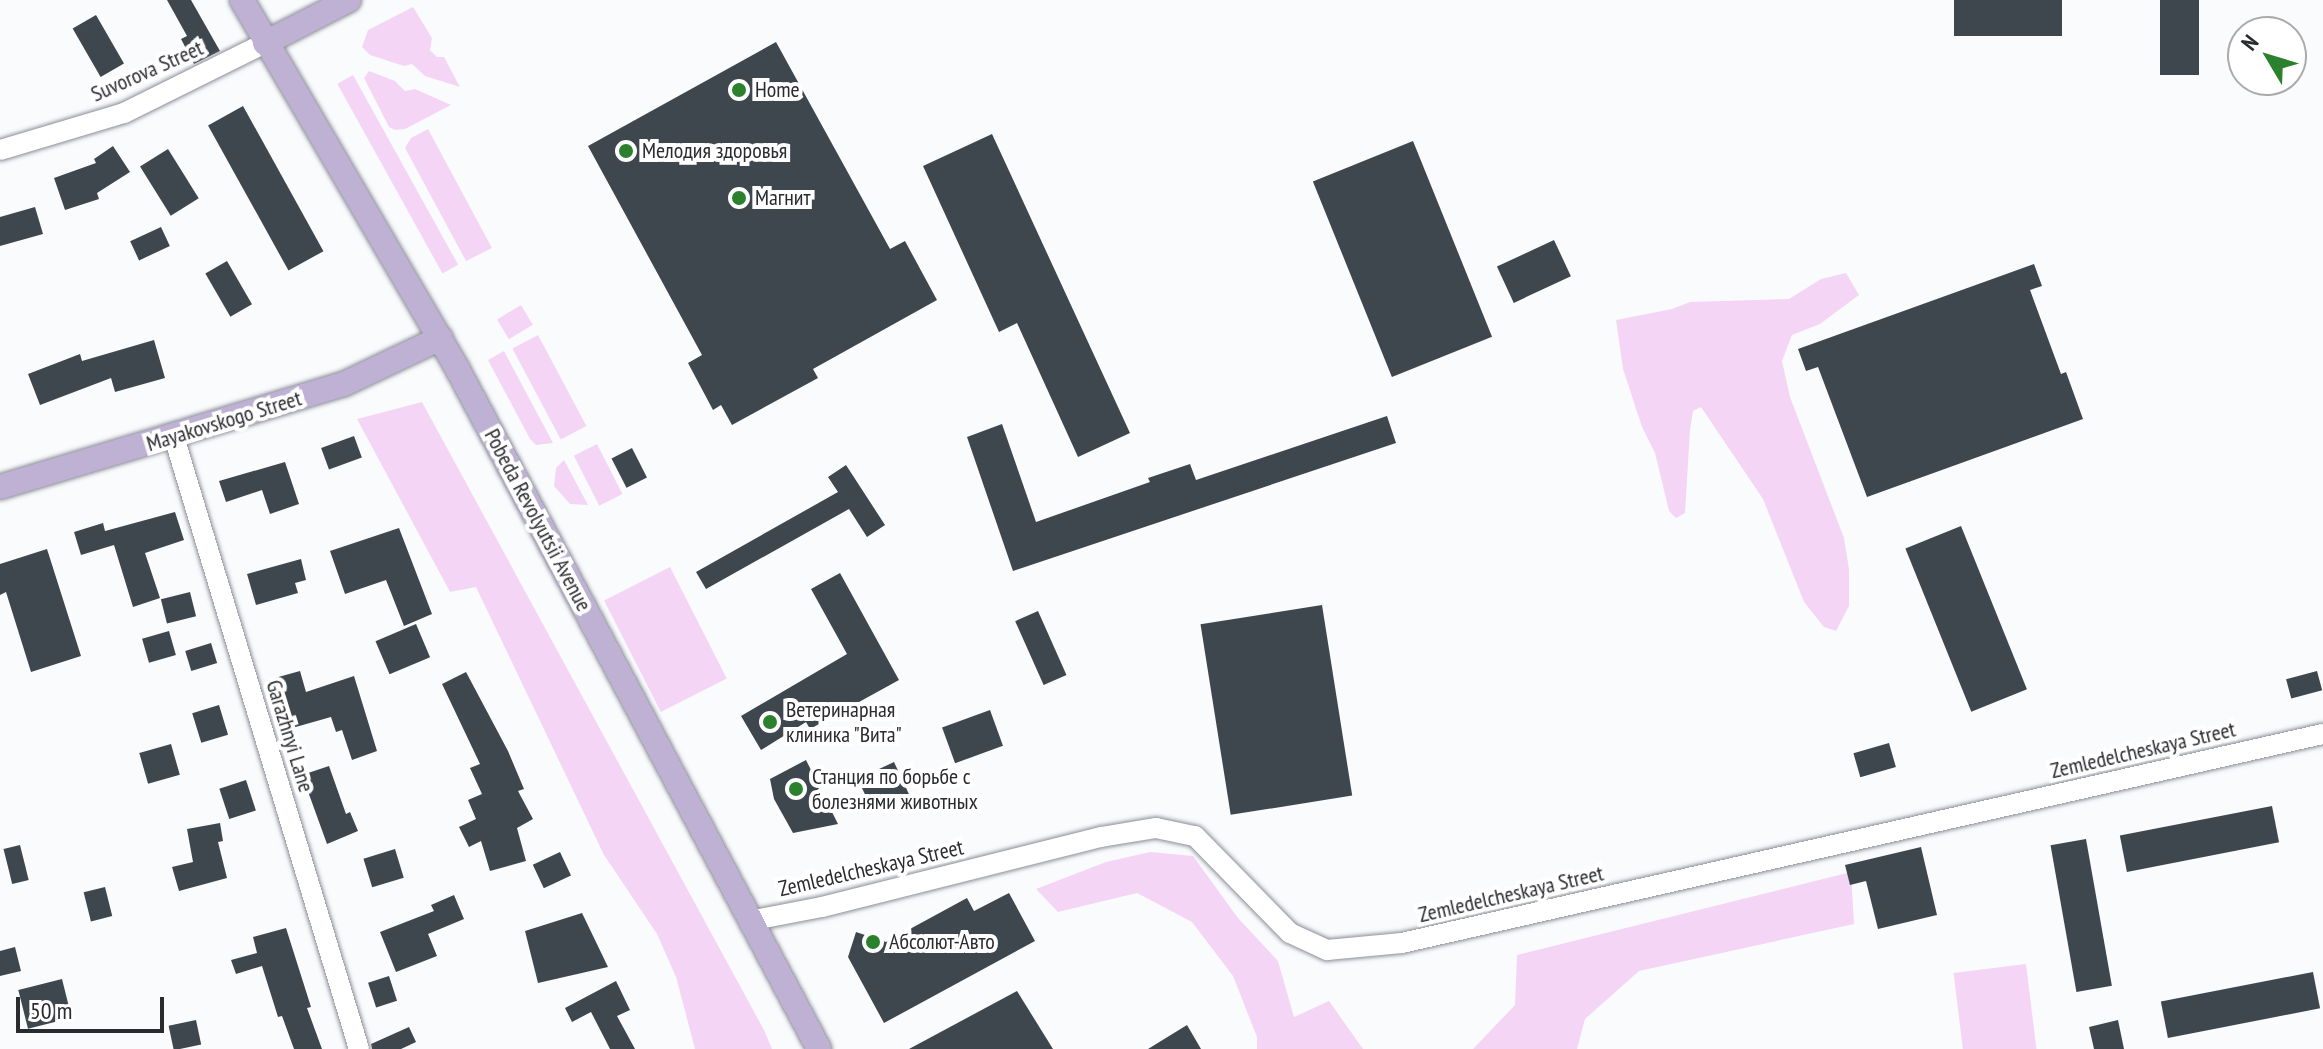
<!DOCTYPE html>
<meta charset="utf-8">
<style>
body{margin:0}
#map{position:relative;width:2323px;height:1049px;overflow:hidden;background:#fafbfd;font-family:"PT Sans Narrow",sans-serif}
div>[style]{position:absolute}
.green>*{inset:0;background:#f5d5f5;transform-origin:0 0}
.building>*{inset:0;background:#3f474e;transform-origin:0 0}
.roads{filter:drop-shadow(0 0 2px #8b8e98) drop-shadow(0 0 2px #8b8e98)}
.minor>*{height:20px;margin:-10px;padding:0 10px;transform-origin:10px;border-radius:10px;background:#fff}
.major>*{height:24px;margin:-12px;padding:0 12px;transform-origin:12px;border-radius:12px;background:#beb1d4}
.dots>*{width:22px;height:22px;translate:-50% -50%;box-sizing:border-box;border:4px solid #fff;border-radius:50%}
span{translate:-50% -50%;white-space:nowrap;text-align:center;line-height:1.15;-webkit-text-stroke:8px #fff;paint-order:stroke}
.street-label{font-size:22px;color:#2a2b2f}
.poi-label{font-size:22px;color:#2a2b2f}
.left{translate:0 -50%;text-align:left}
.north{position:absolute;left:2227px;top:16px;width:80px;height:80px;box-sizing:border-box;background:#fff;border:2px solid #aaaaac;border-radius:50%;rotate:308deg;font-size:22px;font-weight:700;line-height:32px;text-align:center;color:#2a2b2f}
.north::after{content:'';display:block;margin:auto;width:28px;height:36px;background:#2b812e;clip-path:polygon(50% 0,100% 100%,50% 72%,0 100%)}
.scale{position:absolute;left:16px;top:997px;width:148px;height:36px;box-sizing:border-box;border:4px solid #2a2b2f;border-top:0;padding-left:10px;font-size:24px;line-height:28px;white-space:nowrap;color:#2a2b2f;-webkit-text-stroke:6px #fff;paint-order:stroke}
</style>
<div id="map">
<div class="green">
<div style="clip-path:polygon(413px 7px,432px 38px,430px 50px,437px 57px,444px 57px,460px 87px,425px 76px,412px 64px,404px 66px,370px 55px,362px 47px,368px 30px)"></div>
<div style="clip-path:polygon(369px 71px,395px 81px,405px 91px,415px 89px,451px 105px,405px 129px,395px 130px,389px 127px,364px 78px)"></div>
<div style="left:353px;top:75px;width:217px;height:18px;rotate:61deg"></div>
<div style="clip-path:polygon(428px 129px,492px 248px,466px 261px,405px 148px,411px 138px)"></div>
<div style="clip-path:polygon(1846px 273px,1859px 295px,1820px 324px,1792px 335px,1782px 361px,1790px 397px,1844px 538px,1849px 569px,1849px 606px,1836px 631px,1824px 627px,1804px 602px,1763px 499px,1701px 407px,1693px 411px,1690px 430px,1685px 513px,1676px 518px,1669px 511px,1655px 453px,1642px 427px,1623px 369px,1616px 320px,1672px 309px,1690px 302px,1789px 299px,1821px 279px)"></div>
<div style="left:521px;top:305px;width:23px;height:28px;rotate:59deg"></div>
<div style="left:538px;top:335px;width:103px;height:29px;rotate:62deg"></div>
<div style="clip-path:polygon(504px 351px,553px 443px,536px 445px,530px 439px,488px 360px)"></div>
<div style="clip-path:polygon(422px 402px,764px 1030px,772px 1049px,695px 1049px,676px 977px,657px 934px,604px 855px,476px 587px,450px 592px,357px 419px)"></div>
<div style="left:597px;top:444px;width:56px;height:26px;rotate:63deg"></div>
<div style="clip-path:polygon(564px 460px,588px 505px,570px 504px,554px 486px,556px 468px)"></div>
<div style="left:670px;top:567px;width:125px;height:74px;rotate:63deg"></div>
<div style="clip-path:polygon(1150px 852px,1193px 856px,1238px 918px,1278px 961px,1294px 1017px,1329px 1001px,1363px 1049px,1257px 1049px,1257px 1037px,1233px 976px,1192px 922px,1137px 893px,1058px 912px,1036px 889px,1106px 862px)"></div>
<div style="clip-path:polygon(1851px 872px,1854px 924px,1639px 971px,1585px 1019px,1577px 1049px,1473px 1049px,1515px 1005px,1517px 955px)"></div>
<div style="left:2026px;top:964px;width:86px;height:73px;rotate:83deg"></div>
</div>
<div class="building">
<div style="clip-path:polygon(167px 0,191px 0,220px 51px,194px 64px,181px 39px,187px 36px)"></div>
<div style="left:1954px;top:0;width:108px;height:36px"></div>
<div style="left:2160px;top:0;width:39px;height:75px"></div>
<div style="left:96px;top:15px;width:56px;height:27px;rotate:60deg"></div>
<div style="clip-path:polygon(776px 42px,890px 249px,905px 241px,937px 300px,813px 369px,818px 378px,732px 425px,721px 405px,713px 410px,688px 363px,702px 355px,588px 146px)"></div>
<div style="left:243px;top:106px;width:166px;height:40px;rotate:61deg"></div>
<div style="clip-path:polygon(992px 134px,1130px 433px,1078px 457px,1017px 323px,999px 332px,923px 166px)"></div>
<div style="left:1413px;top:141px;width:211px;height:108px;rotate:68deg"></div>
<div style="clip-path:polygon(113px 146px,130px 172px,97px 193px,99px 199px,65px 210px,54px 178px,96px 163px,94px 159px)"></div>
<div style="left:168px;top:149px;width:58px;height:33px;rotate:58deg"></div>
<div style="clip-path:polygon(35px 207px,43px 234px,0 246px,0 217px)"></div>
<div style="left:161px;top:227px;width:21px;height:34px;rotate:65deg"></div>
<div style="left:1554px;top:240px;width:40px;height:63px;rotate:65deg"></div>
<div style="left:227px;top:261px;width:50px;height:25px;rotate:60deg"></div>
<div style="clip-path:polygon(2034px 264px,2042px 286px,2030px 290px,2061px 374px,2066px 372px,2083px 419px,1867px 497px,1818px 367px,1806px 371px,1798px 349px)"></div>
<div style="clip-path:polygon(154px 340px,165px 378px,115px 392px,111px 378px,40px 405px,28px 374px,80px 354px,82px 361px)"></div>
<div style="clip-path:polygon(1387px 416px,1396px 443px,1013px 571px,967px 437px,1002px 424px,1036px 522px,1150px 482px,1148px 478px,1190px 464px,1196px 480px)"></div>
<div style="left:354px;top:436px;width:23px;height:35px;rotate:70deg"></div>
<div style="left:632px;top:448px;width:33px;height:23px;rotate:63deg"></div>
<div style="clip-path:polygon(285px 462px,299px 504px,270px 514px,262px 490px,226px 502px,219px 481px)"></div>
<div style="clip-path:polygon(846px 465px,885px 525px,867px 537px,849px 509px,706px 589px,696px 572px,838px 492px,828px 477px)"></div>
<div style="clip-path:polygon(175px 512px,184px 540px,145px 553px,160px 598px,133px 607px,114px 545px,81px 555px,74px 532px,103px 523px,105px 531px)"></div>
<div style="left:1961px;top:526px;width:176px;height:60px;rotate:68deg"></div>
<div style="clip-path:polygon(399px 528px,432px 614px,404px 626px,386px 580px,345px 594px,330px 551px)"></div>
<div style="clip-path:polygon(47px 549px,81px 656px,31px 672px,6px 592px,0 595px,0 564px)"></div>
<div style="clip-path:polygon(301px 559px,306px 580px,295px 583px,298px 593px,256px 605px,247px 574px)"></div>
<div style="clip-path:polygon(840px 573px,899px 680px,810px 729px,806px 722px,761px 750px,741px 716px,847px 654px,811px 589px)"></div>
<div style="left:190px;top:592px;width:25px;height:30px;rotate:76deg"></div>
<div style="left:1322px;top:605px;width:193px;height:123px;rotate:81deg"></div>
<div style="left:1038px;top:611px;width:70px;height:25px;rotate:66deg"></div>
<div style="left:416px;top:624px;width:36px;height:44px;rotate:67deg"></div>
<div style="left:169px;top:631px;width:25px;height:28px;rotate:74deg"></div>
<div style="left:211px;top:643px;width:21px;height:27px;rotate:73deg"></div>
<div style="clip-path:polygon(300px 671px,306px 692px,354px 676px,377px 751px,352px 760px,342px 730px,336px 732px,331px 717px,285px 730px,271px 679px)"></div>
<div style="left:2317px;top:671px;width:20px;height:32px;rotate:75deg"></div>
<div style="clip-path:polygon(466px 672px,508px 751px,524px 789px,518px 791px,533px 819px,517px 828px,526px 861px,490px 871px,481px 841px,469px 847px,459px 827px,476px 819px,468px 800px,482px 794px,470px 768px,480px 764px,442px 684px)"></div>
<div style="left:219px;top:705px;width:31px;height:28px;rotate:73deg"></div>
<div style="left:990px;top:710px;width:38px;height:51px;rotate:70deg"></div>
<div style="left:1889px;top:743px;width:25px;height:37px;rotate:74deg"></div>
<div style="left:171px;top:744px;width:32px;height:33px;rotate:74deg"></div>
<div style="clip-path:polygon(806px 760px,838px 824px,793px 833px,774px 799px,770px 779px)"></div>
<div style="left:894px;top:762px;width:38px;height:40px;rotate:65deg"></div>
<div style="clip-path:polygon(329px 766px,346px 814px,350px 812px,358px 831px,327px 844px,302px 775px)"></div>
<div style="left:246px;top:780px;width:32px;height:28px;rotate:72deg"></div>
<div style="left:2272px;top:806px;width:37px;height:155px;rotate:79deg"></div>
<div style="clip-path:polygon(220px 823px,223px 841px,218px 842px,227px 878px,179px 891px,172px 867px,193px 862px,187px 829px)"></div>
<div style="left:2086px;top:839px;width:149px;height:36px;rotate:80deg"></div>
<div style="left:20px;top:845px;width:36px;height:17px;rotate:76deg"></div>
<div style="clip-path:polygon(1921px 847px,1937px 915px,1878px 929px,1866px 881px,1850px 885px,1845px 865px)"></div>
<div style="left:395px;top:849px;width:30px;height:33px;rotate:73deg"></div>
<div style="left:560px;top:852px;width:26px;height:30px;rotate:65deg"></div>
<div style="left:105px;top:887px;width:30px;height:22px;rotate:76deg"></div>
<div style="clip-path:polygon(1009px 893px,1035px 941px,884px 1023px,848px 957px,856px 932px,886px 942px,967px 898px,974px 911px)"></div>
<div style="clip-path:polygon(454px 895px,464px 919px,428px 934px,437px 956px,396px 972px,380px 932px,434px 911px,431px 905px)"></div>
<div style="clip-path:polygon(582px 913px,608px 967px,538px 983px,525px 931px)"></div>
<div style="clip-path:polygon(286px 928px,311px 1007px,307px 1008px,322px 1049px,294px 1049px,282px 1016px,278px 1017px,262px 966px,236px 974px,231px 960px,257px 953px,253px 937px)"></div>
<div style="clip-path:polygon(15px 947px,21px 971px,0 976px,0 951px)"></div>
<div style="left:2313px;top:972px;width:37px;height:155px;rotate:79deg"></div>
<div style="left:389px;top:976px;width:26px;height:22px;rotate:72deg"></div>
<div style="left:62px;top:979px;width:40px;height:45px;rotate:76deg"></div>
<div style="clip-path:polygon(616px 981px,630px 1010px,617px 1016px,635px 1049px,610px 1049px,591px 1012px,572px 1022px,565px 1008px)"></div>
<div style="clip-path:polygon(1017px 991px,1053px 1049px,909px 1049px)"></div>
<div style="left:196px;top:1020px;width:25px;height:28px;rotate:78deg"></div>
<div style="clip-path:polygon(2118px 1020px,2124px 1049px,2094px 1049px,2089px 1027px)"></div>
<div style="clip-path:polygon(1187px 1025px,1201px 1049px,1148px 1049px)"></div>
<div style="clip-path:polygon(409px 1027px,416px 1042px,401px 1049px,372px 1049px,371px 1044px)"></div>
</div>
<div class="roads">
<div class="minor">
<div style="left:0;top:150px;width:129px;rotate:-16.6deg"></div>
<div style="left:124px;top:113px;width:157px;rotate:-26.4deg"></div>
<div style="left:174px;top:437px;width:639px;rotate:73.18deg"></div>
<div style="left:749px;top:921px;width:74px;rotate:-10.9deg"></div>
<div style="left:822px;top:907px;width:288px;rotate:-14.1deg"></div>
<div style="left:1101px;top:837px;width:56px;rotate:-9.3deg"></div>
<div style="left:1156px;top:828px;width:40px;rotate:12deg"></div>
<div style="left:1195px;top:836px;width:136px;rotate:45.6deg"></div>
<div style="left:1290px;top:933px;width:41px;rotate:24.7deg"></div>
<div style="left:1327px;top:950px;width:75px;rotate:-5.3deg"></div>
<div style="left:1402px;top:943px;width:944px;rotate:-12.79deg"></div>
</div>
<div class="major">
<div style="left:242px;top:0;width:428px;rotate:59.7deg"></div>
<div style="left:458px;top:370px;width:769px;rotate:62deg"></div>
<div style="left:265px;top:43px;width:94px;rotate:-27.1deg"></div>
<div style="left:0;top:487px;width:359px;rotate:-16.7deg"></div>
<div style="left:344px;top:384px;width:107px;rotate:-25.4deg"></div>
</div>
</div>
<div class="dots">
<div style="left:739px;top:90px;background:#2b812e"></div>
<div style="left:626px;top:151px;background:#2b812e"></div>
<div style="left:739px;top:198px;background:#2b812e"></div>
<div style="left:770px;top:722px;background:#2b812e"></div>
<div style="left:796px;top:789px;background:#2b812e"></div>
<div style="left:873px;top:942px;background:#2b812e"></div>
</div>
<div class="street-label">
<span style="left:147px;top:71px;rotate:-24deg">Suvorova Street</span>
<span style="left:224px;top:421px;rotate:-17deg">Mayakovskogo Street</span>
<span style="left:538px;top:520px;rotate:62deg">Pobeda Revolyutsii Avenue</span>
<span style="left:290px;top:736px;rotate:73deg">Garazhnyi Lane</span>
<span style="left:2143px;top:750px;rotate:-13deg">Zemledelcheskaya Street</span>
<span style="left:871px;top:868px;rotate:-13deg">Zemledelcheskaya Street</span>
<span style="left:1511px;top:894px;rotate:-13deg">Zemledelcheskaya Street</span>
</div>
<div class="poi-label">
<span class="left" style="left:755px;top:90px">Home</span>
<span class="left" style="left:642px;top:151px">Мелодия здоровья</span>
<span class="left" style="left:755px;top:198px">Магнит</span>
<span class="left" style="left:786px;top:722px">Ветеринарная<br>клиника "Вита"</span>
<span class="left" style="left:812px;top:789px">Станция по борьбе с<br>болезнями животных</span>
<span class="left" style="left:889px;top:942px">Абсолют-Авто</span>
</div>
<div class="north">N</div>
<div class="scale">50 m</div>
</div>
